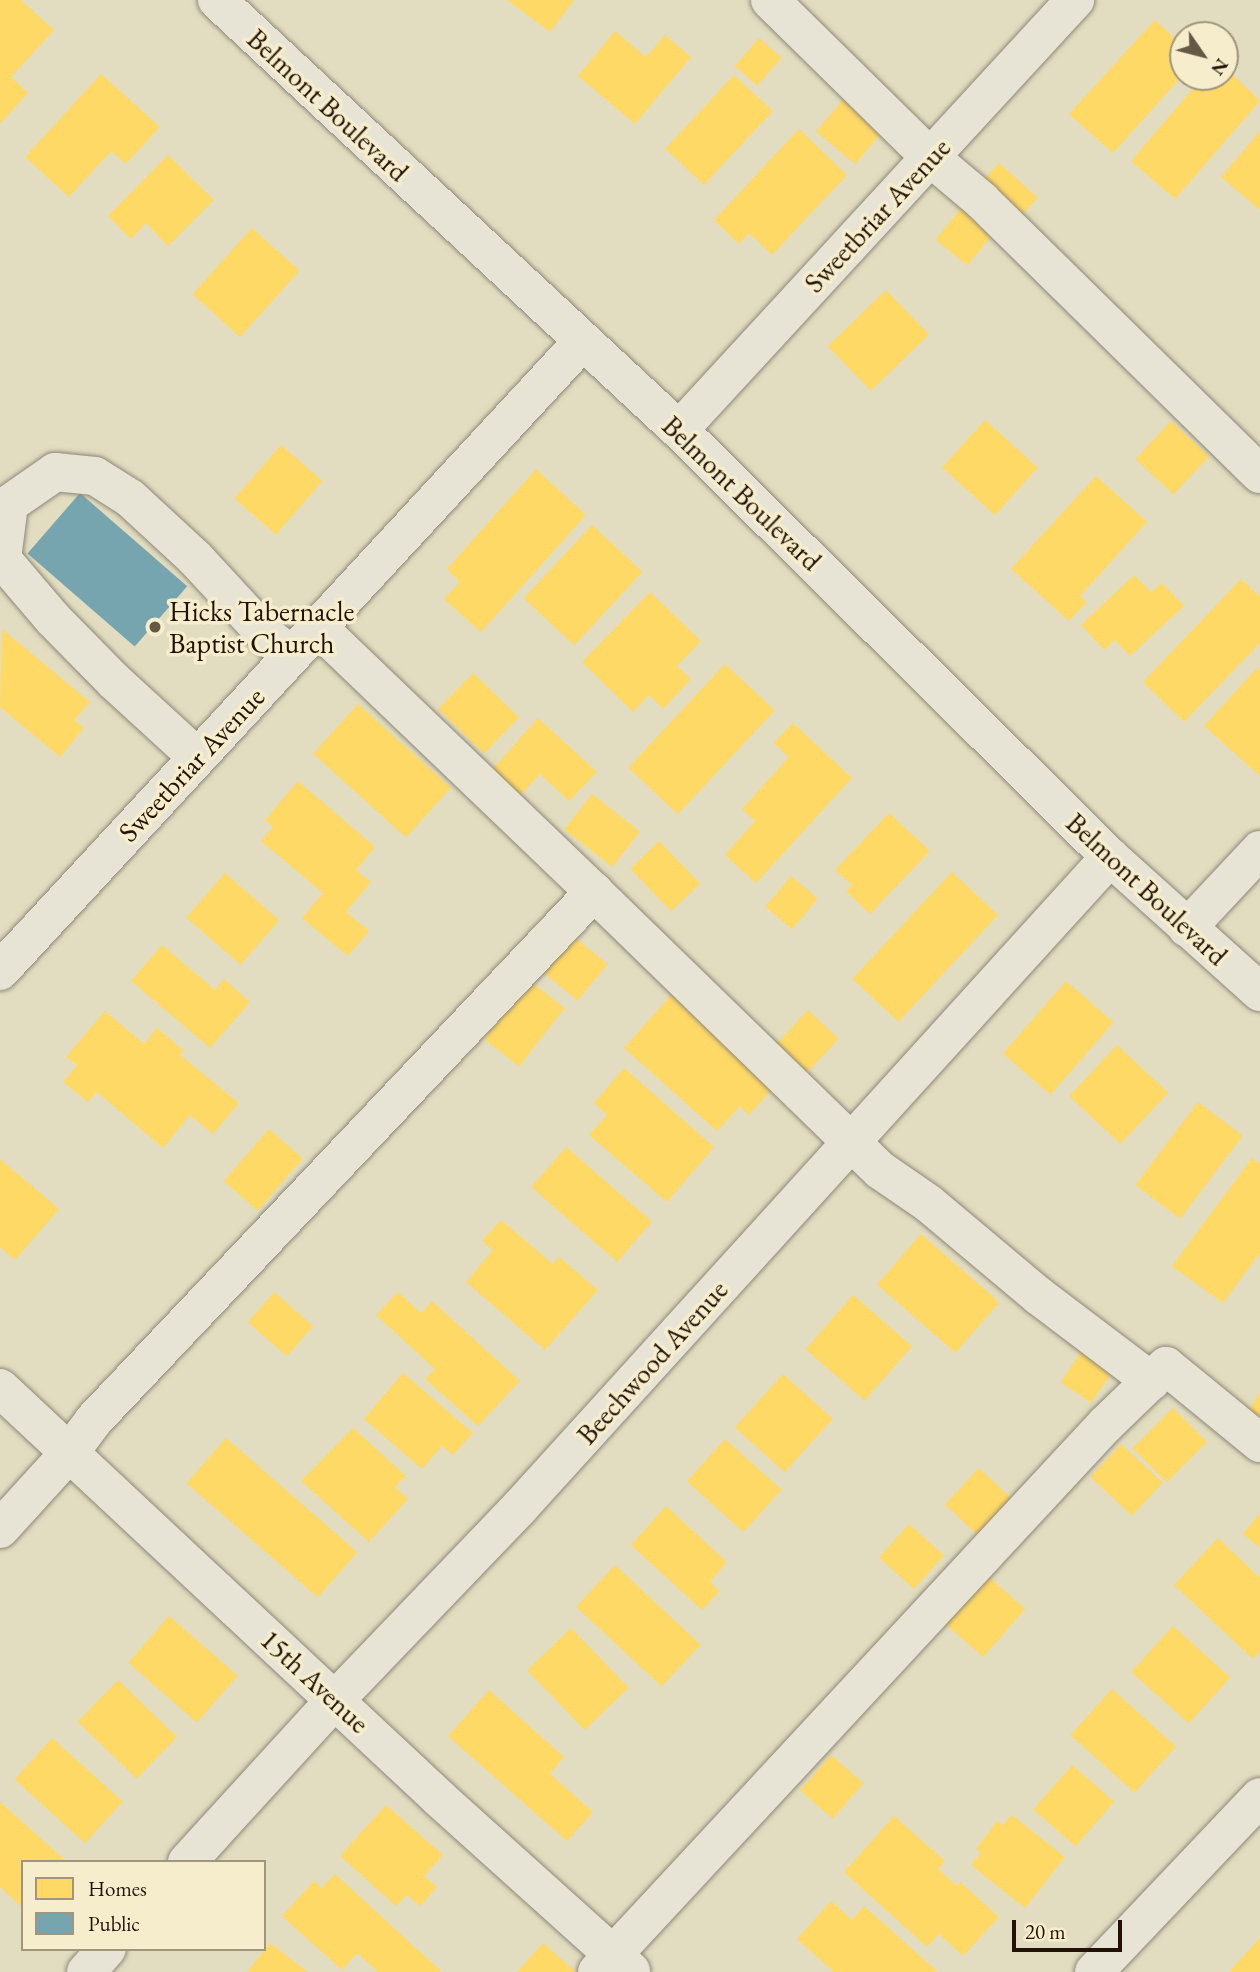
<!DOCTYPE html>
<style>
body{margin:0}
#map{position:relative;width:1260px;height:1972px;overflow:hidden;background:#e2dcc0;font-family:"EB Garamond",serif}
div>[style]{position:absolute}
.homes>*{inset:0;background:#ffd966;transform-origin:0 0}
.public>*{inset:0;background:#76a5af;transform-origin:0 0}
.roads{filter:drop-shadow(0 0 2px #8e8877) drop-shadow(0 0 2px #8e8877)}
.minor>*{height:38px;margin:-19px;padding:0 19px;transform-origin:19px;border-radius:19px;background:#e7e4d6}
.dots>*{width:19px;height:19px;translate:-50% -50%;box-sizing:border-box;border:4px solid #f6edcc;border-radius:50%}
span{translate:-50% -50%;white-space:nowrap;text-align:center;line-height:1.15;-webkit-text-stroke:7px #f6edcc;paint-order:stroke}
.street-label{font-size:28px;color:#211205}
.poi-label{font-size:28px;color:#211205}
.left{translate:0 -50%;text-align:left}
.legend{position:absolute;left:21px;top:1860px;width:245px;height:91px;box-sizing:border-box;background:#f6edcc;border:2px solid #a1957c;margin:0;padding:9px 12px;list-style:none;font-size:21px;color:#211205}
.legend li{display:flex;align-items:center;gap:14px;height:35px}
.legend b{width:35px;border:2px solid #a1957c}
.north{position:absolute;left:1169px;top:21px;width:70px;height:70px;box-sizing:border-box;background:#f6edcc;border:2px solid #a1957c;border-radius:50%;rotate:125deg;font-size:19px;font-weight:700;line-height:28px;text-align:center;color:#211205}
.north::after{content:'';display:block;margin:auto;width:24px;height:32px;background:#655946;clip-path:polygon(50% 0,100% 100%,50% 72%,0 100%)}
.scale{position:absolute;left:1012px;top:1920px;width:110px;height:32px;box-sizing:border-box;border:4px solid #211205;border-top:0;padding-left:9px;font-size:21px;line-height:24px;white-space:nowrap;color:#211205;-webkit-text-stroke:5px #f6edcc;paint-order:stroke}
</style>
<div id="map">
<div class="homes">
<div style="clip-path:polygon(0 0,21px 0,54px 30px,11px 77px,28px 93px,0 124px)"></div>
<div style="clip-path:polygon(507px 0,574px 0,550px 32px)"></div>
<div style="clip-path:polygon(1155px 20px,1183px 46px,1183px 75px,1113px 153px,1069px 114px)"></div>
<div style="clip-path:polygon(615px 31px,646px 57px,665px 35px,691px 57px,635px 124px,578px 76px)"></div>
<div style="left:759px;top:38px;width:30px;height:37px;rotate:41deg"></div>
<div style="clip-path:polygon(1225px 67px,1260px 101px,1175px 199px,1131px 161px,1203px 77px,1225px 77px)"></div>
<div style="clip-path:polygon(101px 74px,160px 127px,126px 164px,111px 151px,69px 197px,25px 157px)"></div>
<div style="left:734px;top:75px;width:53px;height:101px;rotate:43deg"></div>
<div style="left:845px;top:97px;width:51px;height:45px;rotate:40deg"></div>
<div style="clip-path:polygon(799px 129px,847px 175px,772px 255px,749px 233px,739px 244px,714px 220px)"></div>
<div style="clip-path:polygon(1260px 131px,1260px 210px,1221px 177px)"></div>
<div style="clip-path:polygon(168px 155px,214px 200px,168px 246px,146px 223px,131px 239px,108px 216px)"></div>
<div style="left:999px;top:163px;width:52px;height:30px;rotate:42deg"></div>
<div style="left:962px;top:207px;width:41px;height:42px;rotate:39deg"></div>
<div style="left:252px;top:228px;width:64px;height:89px;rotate:42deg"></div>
<div style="left:886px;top:290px;width:62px;height:81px;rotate:46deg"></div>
<div style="left:985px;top:420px;width:71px;height:64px;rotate:42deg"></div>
<div style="left:1171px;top:421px;width:52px;height:52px;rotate:43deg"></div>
<div style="left:281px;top:445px;width:55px;height:71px;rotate:41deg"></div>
<div style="clip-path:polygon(536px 469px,586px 515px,481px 632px,444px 599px,460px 582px,447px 569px)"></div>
<div style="clip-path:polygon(1096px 476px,1147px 522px,1080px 596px,1087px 602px,1069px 621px,1011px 569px)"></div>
<div style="left:592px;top:525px;width:69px;height:100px;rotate:43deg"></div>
<div style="clip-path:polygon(1134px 575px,1151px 592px,1162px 583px,1184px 606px,1130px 656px,1115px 640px,1104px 650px,1081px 625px)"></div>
<div style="clip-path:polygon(1241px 579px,1260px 597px,1260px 643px,1184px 722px,1143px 682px)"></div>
<div style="clip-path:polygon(650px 592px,701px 641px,677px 666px,691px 679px,663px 709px,649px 695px,633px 712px,582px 662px)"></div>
<div style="clip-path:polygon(2px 629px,90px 702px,74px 720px,84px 728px,60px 757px,0 707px)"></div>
<div style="left:725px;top:664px;width:68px;height:142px;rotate:43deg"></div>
<div style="clip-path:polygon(1257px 668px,1260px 670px,1260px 776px,1204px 726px)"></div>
<div style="left:473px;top:673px;width:64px;height:50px;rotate:44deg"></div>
<div style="left:358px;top:704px;width:125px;height:67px;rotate:42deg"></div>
<div style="clip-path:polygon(538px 718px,597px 772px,569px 801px,540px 774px,516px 800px,489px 773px)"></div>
<div style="clip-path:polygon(793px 723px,852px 778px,756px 883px,725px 855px,755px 821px,742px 809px,789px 757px,774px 743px)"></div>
<div style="clip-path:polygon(298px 781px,375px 847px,356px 870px,371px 882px,346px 912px,369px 931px,348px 956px,302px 918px,323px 893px,261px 841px,273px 827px,265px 820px)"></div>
<div style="left:592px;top:794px;width:61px;height:45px;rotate:38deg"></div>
<div style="clip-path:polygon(889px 813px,930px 851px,870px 914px,846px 891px,852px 885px,835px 870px)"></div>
<div style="left:659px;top:841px;width:59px;height:40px;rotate:46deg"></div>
<div style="left:952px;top:872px;width:63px;height:146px;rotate:43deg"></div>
<div style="left:225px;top:873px;width:72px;height:59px;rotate:41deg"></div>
<div style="left:791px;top:876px;width:35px;height:40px;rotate:40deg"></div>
<div style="left:574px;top:937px;width:43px;height:47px;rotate:39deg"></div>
<div style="clip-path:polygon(162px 945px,215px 990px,224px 979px,250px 1002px,210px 1048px,131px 981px)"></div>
<div style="left:530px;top:981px;width:44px;height:74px;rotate:38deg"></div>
<div style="left:1066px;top:981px;width:63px;height:96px;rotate:41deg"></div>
<div style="clip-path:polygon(672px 994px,774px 1087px,749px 1115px,740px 1106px,717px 1131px,624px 1048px)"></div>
<div style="left:808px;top:1010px;width:42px;height:46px;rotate:43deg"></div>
<div style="clip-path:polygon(105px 1011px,144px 1044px,157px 1028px,184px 1051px,180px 1055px,239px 1103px,213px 1134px,190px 1115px,163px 1148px,97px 1092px,88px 1102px,63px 1082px,77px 1065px,66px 1057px)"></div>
<div style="left:1117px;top:1045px;width:70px;height:70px;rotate:43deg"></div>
<div style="clip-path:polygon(624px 1068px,714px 1147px,667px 1202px,589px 1135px,607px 1115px,594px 1103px)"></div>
<div style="left:1198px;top:1102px;width:56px;height:104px;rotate:37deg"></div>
<div style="left:269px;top:1129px;width:45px;height:69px;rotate:41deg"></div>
<div style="left:566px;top:1147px;width:114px;height:53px;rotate:41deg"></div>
<div style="clip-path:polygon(1252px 1158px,1260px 1164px,1260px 1253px,1223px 1303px,1172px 1266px)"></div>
<div style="clip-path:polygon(0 1159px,59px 1209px,15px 1260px,0 1247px)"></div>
<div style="clip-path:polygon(501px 1220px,553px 1264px,559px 1257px,598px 1290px,545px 1350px,466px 1282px,493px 1250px,482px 1241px)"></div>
<div style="left:921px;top:1234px;width:104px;height:67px;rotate:41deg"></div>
<div style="left:274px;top:1292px;width:52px;height:40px;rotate:41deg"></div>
<div style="clip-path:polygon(398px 1292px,421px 1313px,432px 1301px,520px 1381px,478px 1426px,425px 1379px,435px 1369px,376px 1315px)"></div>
<div style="left:853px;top:1295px;width:78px;height:72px;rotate:41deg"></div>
<div style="left:1083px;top:1349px;width:37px;height:40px;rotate:34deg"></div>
<div style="clip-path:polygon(403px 1373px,473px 1433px,453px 1455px,442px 1446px,422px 1469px,364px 1419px)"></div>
<div style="left:783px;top:1374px;width:67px;height:72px;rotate:42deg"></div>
<div style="clip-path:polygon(1260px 1392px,1260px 1420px,1248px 1412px)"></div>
<div style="left:1173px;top:1408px;width:48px;height:57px;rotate:45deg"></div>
<div style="clip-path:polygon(353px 1428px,406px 1476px,395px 1487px,408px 1499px,369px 1542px,301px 1481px)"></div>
<div style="left:226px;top:1438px;width:174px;height:60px;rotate:41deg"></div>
<div style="left:725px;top:1439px;width:76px;height:57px;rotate:42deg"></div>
<div style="left:1121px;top:1444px;width:57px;height:45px;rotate:43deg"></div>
<div style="left:979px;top:1468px;width:47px;height:50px;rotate:43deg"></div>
<div style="clip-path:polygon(666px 1506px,727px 1562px,710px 1582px,720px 1591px,702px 1610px,631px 1545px)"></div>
<div style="clip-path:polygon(1260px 1513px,1260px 1548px,1243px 1534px)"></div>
<div style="left:909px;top:1524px;width:47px;height:45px;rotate:42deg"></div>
<div style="clip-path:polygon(1218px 1538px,1260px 1578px,1260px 1651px,1253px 1659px,1174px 1585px)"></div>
<div style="left:615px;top:1565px;width:117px;height:57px;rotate:43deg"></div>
<div style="left:983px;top:1572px;width:56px;height:64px;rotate:41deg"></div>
<div style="left:169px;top:1616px;width:91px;height:62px;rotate:41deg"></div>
<div style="left:1173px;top:1626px;width:77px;height:62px;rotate:42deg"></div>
<div style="left:571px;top:1628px;width:83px;height:61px;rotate:46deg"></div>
<div style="left:118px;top:1680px;width:82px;height:58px;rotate:44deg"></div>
<div style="left:1112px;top:1689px;width:86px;height:62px;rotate:42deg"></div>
<div style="clip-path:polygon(489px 1690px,564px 1757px,550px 1774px,593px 1812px,567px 1841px,448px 1736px)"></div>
<div style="left:52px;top:1738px;width:95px;height:56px;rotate:42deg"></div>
<div style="left:831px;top:1755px;width:43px;height:47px;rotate:41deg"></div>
<div style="left:1072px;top:1765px;width:56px;height:59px;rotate:41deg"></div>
<div style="clip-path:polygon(0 1802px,65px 1860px,23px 1862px,23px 1908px,0 1887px)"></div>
<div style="clip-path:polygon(386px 1805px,443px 1855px,424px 1876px,437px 1887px,420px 1906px,407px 1895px,396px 1906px,340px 1856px)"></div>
<div style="clip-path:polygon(1012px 1815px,1065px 1857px,1025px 1908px,971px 1865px,981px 1853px,976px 1849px,997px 1821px,1003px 1825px)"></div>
<div style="clip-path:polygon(894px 1816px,945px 1861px,938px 1869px,957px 1886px,960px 1882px,999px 1917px,963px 1956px,939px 1934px,927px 1947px,844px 1872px)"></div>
<div style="clip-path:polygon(335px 1874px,442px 1972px,378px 1972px,357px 1953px,342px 1970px,282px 1916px,314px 1881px,322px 1888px)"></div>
<div style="clip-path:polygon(831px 1901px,852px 1920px,864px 1906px,938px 1972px,834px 1972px,797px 1939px)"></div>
<div style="clip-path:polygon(1260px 1938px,1260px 1972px,1229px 1972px)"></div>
<div style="clip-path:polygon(270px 1943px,308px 1972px,247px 1972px)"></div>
<div style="clip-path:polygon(543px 1943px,576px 1972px,517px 1972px)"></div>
</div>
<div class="public">
<div style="left:80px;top:493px;width:142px;height:80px;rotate:41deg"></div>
</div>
<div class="roads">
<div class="minor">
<div style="left:217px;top:0;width:631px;rotate:42.95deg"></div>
<div style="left:679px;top:430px;width:607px;rotate:44.73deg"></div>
<div style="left:1110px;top:857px;width:202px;rotate:42deg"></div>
<div style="left:770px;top:0;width:224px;rotate:44.5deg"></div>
<div style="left:930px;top:157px;width:67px;rotate:40.1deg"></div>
<div style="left:981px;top:200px;width:391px;rotate:44.5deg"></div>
<div style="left:679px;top:430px;width:585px;rotate:-47.36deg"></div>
<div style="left:197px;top:757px;width:113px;rotate:-137.5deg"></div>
<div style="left:114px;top:681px;width:87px;rotate:-134.5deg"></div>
<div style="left:53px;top:619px;width:79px;rotate:-130.4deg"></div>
<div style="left:2px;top:559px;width:55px;rotate:-82.7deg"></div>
<div style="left:9px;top:504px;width:56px;rotate:-34.8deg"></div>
<div style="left:55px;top:472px;width:40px;rotate:5.7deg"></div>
<div style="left:95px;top:476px;width:41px;rotate:32.2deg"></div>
<div style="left:130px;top:498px;width:88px;rotate:42.7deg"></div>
<div style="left:195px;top:558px;width:106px;rotate:47.3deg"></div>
<div style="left:267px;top:636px;width:31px;rotate:38deg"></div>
<div style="left:594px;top:892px;width:399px;rotate:44.2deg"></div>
<div style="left:880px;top:1170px;width:58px;rotate:34.5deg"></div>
<div style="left:928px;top:1203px;width:145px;rotate:40deg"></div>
<div style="left:1039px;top:1296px;width:141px;rotate:37.2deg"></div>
<div style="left:1187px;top:928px;width:107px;rotate:-46.9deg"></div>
<div style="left:0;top:971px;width:857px;rotate:-47.22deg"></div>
<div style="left:0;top:1388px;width:602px;rotate:43.05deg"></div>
<div style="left:440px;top:1799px;width:257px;rotate:42deg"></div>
<div style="left:0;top:1529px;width:104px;rotate:-47.7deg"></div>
<div style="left:70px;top:1452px;width:39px;rotate:-53deg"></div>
<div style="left:93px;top:1421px;width:729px;rotate:-46.56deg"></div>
<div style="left:594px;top:892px;width:383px;rotate:-136.2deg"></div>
<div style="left:187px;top:1862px;width:221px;rotate:-47.6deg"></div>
<div style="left:336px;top:1699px;width:266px;rotate:-46.2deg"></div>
<div style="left:520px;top:1507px;width:878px;rotate:-47.77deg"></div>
<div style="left:86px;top:1972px;width:31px;rotate:-48deg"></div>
<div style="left:597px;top:1972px;width:747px;rotate:-47.12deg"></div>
<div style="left:1105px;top:1425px;width:85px;rotate:-44deg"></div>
<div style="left:1166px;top:1366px;width:122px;rotate:39.3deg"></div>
<div style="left:1094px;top:1972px;width:241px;rotate:-46.5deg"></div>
</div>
</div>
<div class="dots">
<div style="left:155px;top:627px;background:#655946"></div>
</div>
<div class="street-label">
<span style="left:328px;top:105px;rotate:43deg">Belmont Boulevard</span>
<span style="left:877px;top:215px;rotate:-47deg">Sweetbriar Avenue</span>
<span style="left:742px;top:493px;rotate:44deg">Belmont Boulevard</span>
<span style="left:191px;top:764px;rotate:-47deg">Sweetbriar Avenue</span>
<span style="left:1147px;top:889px;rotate:43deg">Belmont Boulevard</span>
<span style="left:652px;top:1362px;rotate:-48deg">Beechwood Avenue</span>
<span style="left:315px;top:1681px;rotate:43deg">15th Avenue</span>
</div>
<div class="poi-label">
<span class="left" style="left:169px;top:627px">Hicks Tabernacle<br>Baptist Church</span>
</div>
<ul class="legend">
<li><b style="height:19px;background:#ffd966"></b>Homes</li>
<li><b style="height:19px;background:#76a5af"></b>Public</li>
</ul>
<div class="north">N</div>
<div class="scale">20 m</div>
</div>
